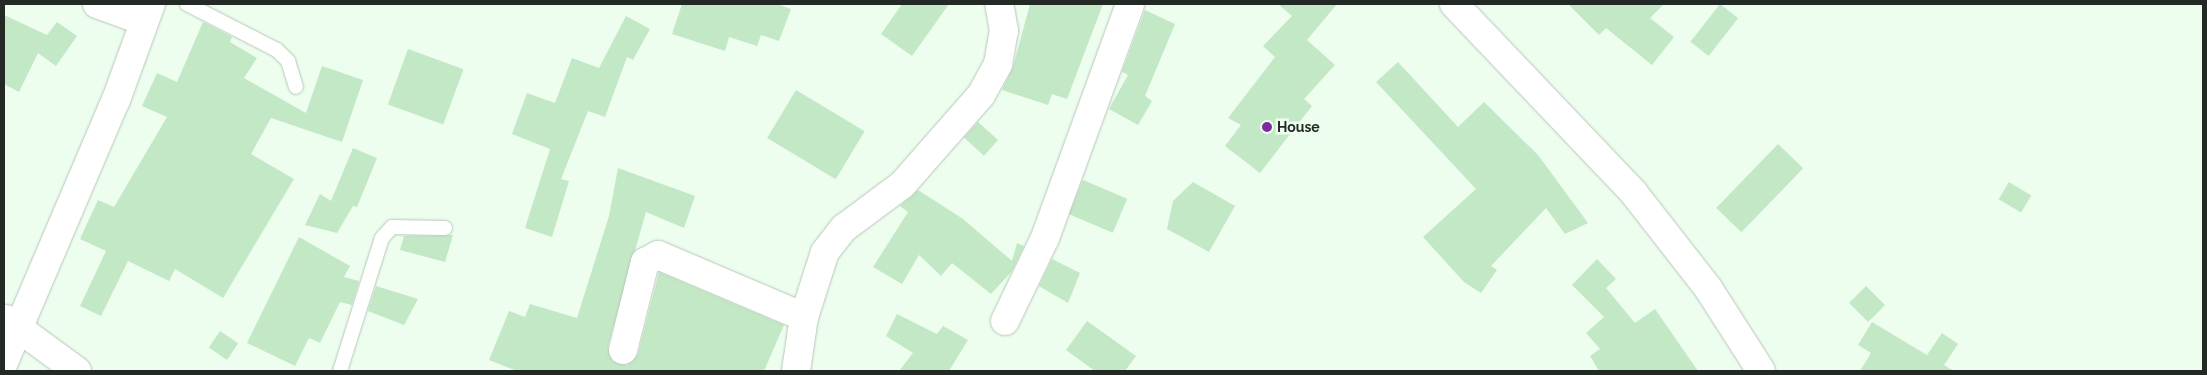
<!DOCTYPE html>
<style>
body{margin:0}
#map{position:relative;width:2207px;height:375px;overflow:hidden;background:#edfdee;font-family:Raleway,sans-serif}
div>[style]{position:absolute}
.building>*{inset:0;background:#c2e8c6;transform-origin:0 0}
.roads{filter:drop-shadow(0 0 1px #b7c7b9) drop-shadow(0 0 1px #b7c7b9)}
.lane>*{height:14px;margin:-7px;padding:0 7px;transform-origin:7px;border-radius:7px;background:#fff}
.street>*{height:28px;margin:-14px;padding:0 14px;transform-origin:14px;border-radius:14px;background:#fff}
.dots>*{width:14px;height:14px;translate:-50% -50%;box-sizing:border-box;border:2px solid #edfdee;border-radius:50%}
span{translate:-50% -50%;white-space:nowrap;text-align:center;line-height:1.15;-webkit-text-stroke:5px #edfdee;paint-order:stroke}
.poi-label{font-size:14px;color:#232924;font-weight:700}
.left{translate:0 -50%;text-align:left}
.frame{position:absolute;inset:0;border:5px solid #232924;pointer-events:none}
</style>
<div id="map">
<div class="building">
<div style="clip-path:polygon(682px 4px,777px 4px,791px 9px,779px 41px,761px 35px,757px 46px,729px 37px,725px 51px,672px 34px)"></div>
<div style="clip-path:polygon(902px 4px,949px 4px,912px 56px,881px 34px)"></div>
<div style="clip-path:polygon(1030px 4px,1103px 4px,1067px 99px,1052px 94px,1048px 105px,1002px 90px,1013px 67px)"></div>
<div style="clip-path:polygon(1278px 4px,1337px 4px,1307px 40px,1335px 65px,1304px 99px,1312px 106px,1260px 173px,1225px 146px,1241px 125px,1228px 118px,1275px 57px,1263px 46px,1292px 16px)"></div>
<div style="clip-path:polygon(1568px 4px,1664px 4px,1650px 18px,1674px 37px,1652px 65px,1606px 28px,1599px 35px)"></div>
<div style="left:1720px;top:4px;width:23px;height:48px;rotate:38deg"></div>
<div style="clip-path:polygon(1145px 10px,1175px 24px,1145px 96px,1152px 101px,1138px 125px,1109px 109px,1128px 75px,1122px 72px)"></div>
<div style="clip-path:polygon(4px 15px,47px 35px,57px 22px,77px 36px,56px 66px,38px 53px,19px 92px,4px 84px)"></div>
<div style="clip-path:polygon(626px 16px,650px 29px,633px 60px,627px 57px,605px 117px,588px 111px,561px 179px,569px 181px,552px 237px,525px 228px,550px 149px,512px 134px,527px 93px,555px 103px,572px 58px,599px 68px)"></div>
<div style="clip-path:polygon(203px 22px,232px 37px,230px 42px,257px 58px,244px 78px,306px 113px,322px 66px,363px 80px,342px 142px,271px 118px,251px 154px,294px 179px,223px 298px,175px 269px,169px 281px,128px 261px,101px 316px,80px 306px,106px 251px,80px 239px,98px 200px,114px 207px,167px 117px,142px 106px,157px 73px,177px 82px)"></div>
<div style="left:408px;top:49px;width:59px;height:59px;rotate:20deg"></div>
<div style="clip-path:polygon(1398px 62px,1458px 127px,1484px 102px,1538px 155px,1588px 223px,1565px 234px,1546px 208px,1491px 266px,1497px 270px,1481px 293px,1464px 282px,1423px 237px,1476px 189px,1376px 82px)"></div>
<div style="left:796px;top:90px;width:80px;height:56px;rotate:31deg"></div>
<div style="left:978px;top:122px;width:27px;height:21px;rotate:42deg"></div>
<div style="left:1778px;top:144px;width:35px;height:89px;rotate:44deg"></div>
<div style="clip-path:polygon(353px 148px,377px 158px,357px 207px,353px 206px,337px 233px,305px 225px,320px 194px,331px 201px)"></div>
<div style="clip-path:polygon(618px 168px,695px 196px,684px 228px,646px 212px,608px 346px,612px 361px,627px 365px,638px 354px,659px 272px,784px 325px,764px 371px,517px 371px,489px 360px,509px 311px,525px 317px,530px 304px,577px 318px,609px 216px)"></div>
<div style="left:1083px;top:180px;width:48px;height:37px;rotate:23deg"></div>
<div style="clip-path:polygon(1193px 182px,1235px 206px,1209px 252px,1167px 229px,1173px 201px)"></div>
<div style="left:2009px;top:182px;width:26px;height:20px;rotate:31deg"></div>
<div style="clip-path:polygon(918px 190px,963px 219px,1012px 261px,1017px 243px,1024px 246px,1012px 271px,991px 294px,952px 263px,941px 276px,919px 255px,902px 284px,873px 267px,908px 212px,900px 206px)"></div>
<div style="clip-path:polygon(453px 235px,445px 262px,400px 250px,404px 236px)"></div>
<div style="clip-path:polygon(299px 237px,350px 266px,344px 277px,359px 281px,352px 305px,340px 302px,320px 343px,309px 338px,295px 366px,247px 343px)"></div>
<div style="clip-path:polygon(1052px 259px,1080px 273px,1068px 303px,1039px 286px)"></div>
<div style="clip-path:polygon(1597px 259px,1616px 279px,1606px 288px,1635px 323px,1655px 309px,1698px 371px,1599px 371px,1590px 356px,1600px 349px,1586px 333px,1604px 317px,1572px 285px)"></div>
<div style="clip-path:polygon(376px 286px,418px 299px,404px 325px,368px 311px)"></div>
<div style="left:1866px;top:286px;width:27px;height:24px;rotate:45deg"></div>
<div style="clip-path:polygon(897px 314px,937px 334px,943px 326px,968px 340px,949px 371px,899px 371px,913px 353px,886px 336px)"></div>
<div style="clip-path:polygon(1087px 321px,1136px 356px,1125px 371px,1095px 371px,1066px 350px)"></div>
<div style="clip-path:polygon(1872px 322px,1927px 355px,1942px 333px,1958px 344px,1944px 365px,1954px 371px,1860px 371px,1871px 353px,1858px 345px)"></div>
<div style="left:220px;top:331px;width:22px;height:20px;rotate:34deg"></div>
</div>
<div class="roads">
<div class="lane">
<div style="left:187px;top:4px;width:101px;rotate:27.1deg"></div>
<div style="left:277px;top:50px;width:16px;rotate:45deg"></div>
<div style="left:288px;top:61px;width:27px;rotate:73deg"></div>
<div style="left:340px;top:371px;width:139px;rotate:-72.5deg"></div>
<div style="left:382px;top:238px;width:15px;rotate:-48deg"></div>
<div style="left:392px;top:227px;width:53px;rotate:1.1deg"></div>
</div>
<div class="street">
<div style="left:97px;top:4px;width:50px;rotate:19.9deg"></div>
<div style="left:1454px;top:4px;width:260px;rotate:46.4deg"></div>
<div style="left:1633px;top:192px;width:122px;rotate:52deg"></div>
<div style="left:1708px;top:288px;width:98px;rotate:57.4deg"></div>
<div style="left:6px;top:319px;width:88px;rotate:36.2deg"></div>
<div style="left:1005px;top:321px;width:92px;rotate:-64.3deg"></div>
<div style="left:1045px;top:238px;width:249px;rotate:-70deg"></div>
<div style="left:623px;top:350px;width:91px;rotate:-76deg"></div>
<div style="left:645px;top:262px;width:15px;rotate:-28deg"></div>
<div style="left:658px;top:255px;width:159px;rotate:23deg"></div>
<div style="left:4px;top:362px;width:285px;rotate:-66.9deg"></div>
<div style="left:116px;top:100px;width:102px;rotate:-70deg"></div>
<div style="left:796px;top:371px;width:55px;rotate:-81.6deg"></div>
<div style="left:804px;top:317px;width:68px;rotate:-72.1deg"></div>
<div style="left:825px;top:252px;width:31px;rotate:-52deg"></div>
<div style="left:844px;top:228px;width:72px;rotate:-36.6deg"></div>
<div style="left:902px;top:185px;width:120px;rotate:-48.7deg"></div>
<div style="left:981px;top:95px;width:35px;rotate:-61deg"></div>
<div style="left:998px;top:64px;width:34px;rotate:-80deg"></div>
<div style="left:1004px;top:31px;width:27px;rotate:-100deg"></div>
</div>
</div>
<div class="dots">
<div style="left:1267px;top:127px;background:#7c2c9d"></div>
</div>
<div class="poi-label">
<span class="left" style="left:1277px;top:127px">House</span>
</div>
<div class="frame"></div>
</div>
